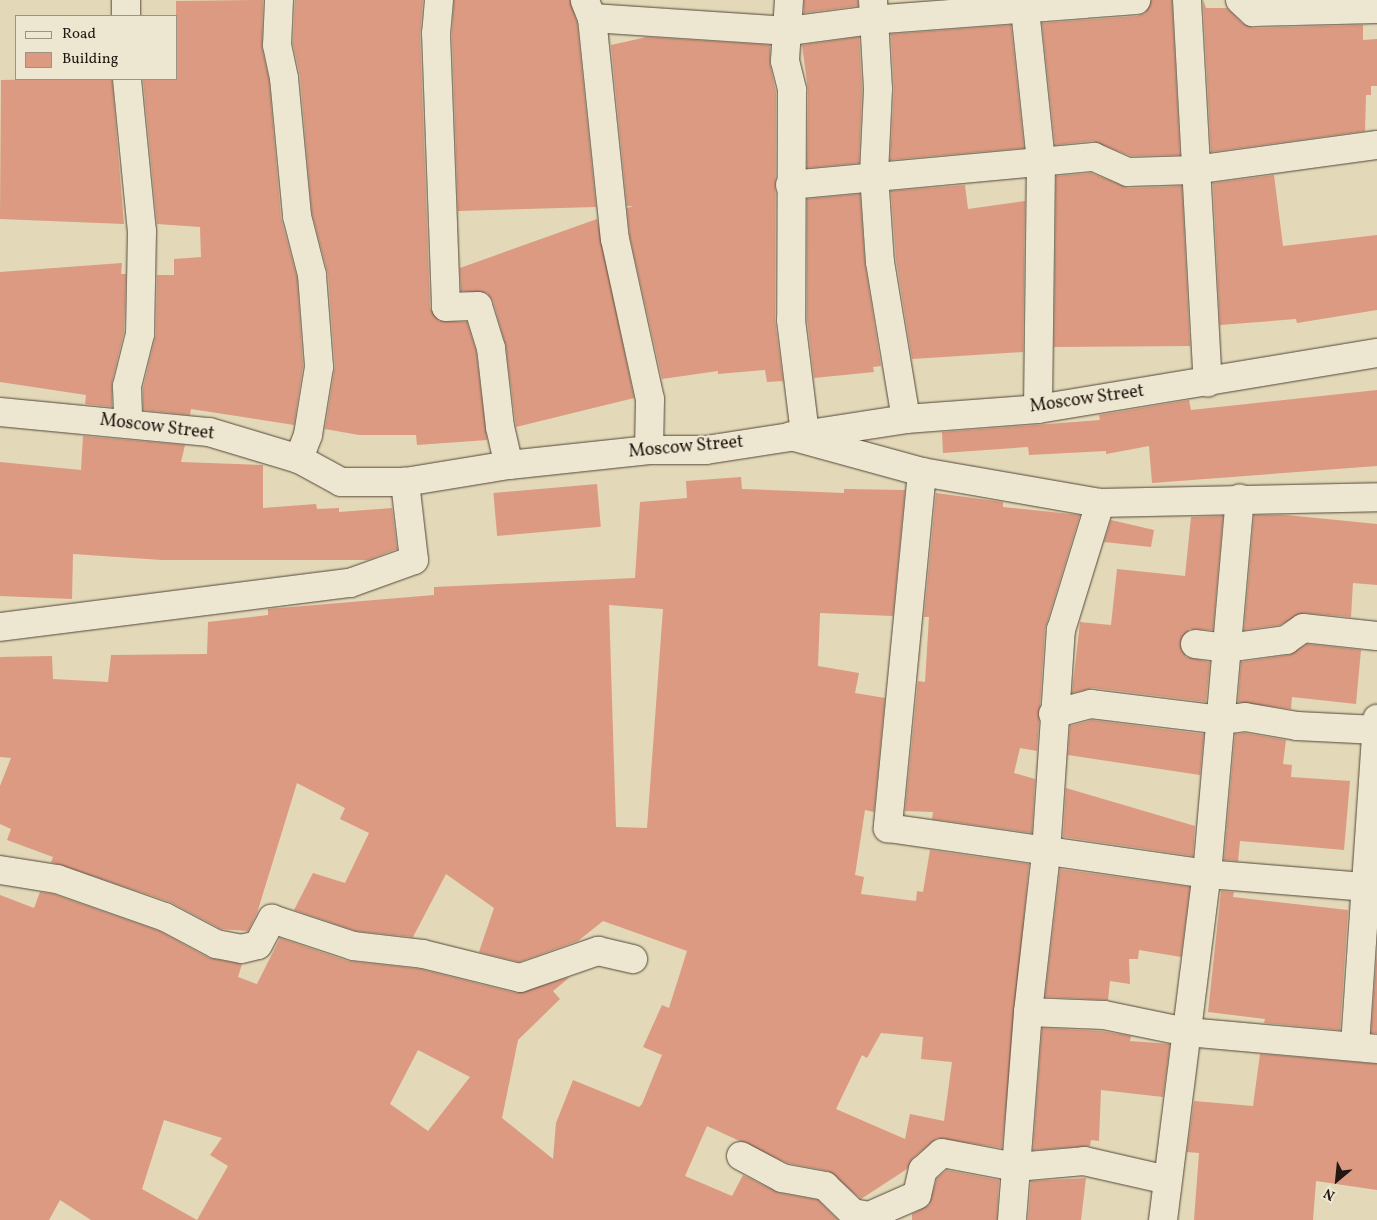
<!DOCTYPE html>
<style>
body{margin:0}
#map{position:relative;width:1377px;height:1220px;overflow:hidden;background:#e3d8b7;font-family:Vollkorn,serif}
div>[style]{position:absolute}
.building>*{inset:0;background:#db9a81;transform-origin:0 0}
.roads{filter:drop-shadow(0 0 1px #53473b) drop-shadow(0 0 1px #53473b)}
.minor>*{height:28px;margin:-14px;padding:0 14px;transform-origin:14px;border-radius:14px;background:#ede6d0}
.secondary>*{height:28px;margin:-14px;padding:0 14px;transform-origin:14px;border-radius:14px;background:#ede6d0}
span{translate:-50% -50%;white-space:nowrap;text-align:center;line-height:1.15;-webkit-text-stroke:4.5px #ede6d0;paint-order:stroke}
.street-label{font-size:18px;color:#231712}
.legend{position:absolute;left:15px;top:15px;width:162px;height:65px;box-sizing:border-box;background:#ede6d0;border:1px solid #9c9384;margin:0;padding:6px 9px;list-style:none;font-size:15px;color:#231712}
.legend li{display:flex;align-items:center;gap:10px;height:25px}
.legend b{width:25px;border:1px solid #9c9384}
.north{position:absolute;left:1312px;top:1155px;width:50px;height:50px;-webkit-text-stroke:4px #ede6d0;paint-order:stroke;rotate:208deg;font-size:14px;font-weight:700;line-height:20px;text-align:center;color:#231712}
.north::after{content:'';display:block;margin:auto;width:18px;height:22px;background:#231712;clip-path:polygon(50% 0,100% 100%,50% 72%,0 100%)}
</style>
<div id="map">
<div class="building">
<div style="clip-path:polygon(263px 0,262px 48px,269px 80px,281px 218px,297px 278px,303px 366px,294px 425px,191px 409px,190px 415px,143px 410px,143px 388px,156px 334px,157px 275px,174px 275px,174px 259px,201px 257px,200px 227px,157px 224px,143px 79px,176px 79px,176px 1px)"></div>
<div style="clip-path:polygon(295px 0,423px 0,420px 34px,430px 308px,439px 321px,467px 322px,476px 351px,487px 440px,417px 445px,416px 435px,359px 435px,325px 429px,335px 366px,328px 274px,312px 213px,300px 76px,293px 44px)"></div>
<div style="clip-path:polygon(454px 0,570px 0,577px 22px,596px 207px,458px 211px,452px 33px)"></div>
<div style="clip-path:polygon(804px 0,858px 0,858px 6px,804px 13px)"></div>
<div style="clip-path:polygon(1151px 0,1172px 0,1180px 155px,1131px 156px,1093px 141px,1055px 145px,1042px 23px,1137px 16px,1145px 13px)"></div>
<div style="clip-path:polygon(1203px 0,1206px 8px,1227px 8px,1242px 23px,1253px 28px,1363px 25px,1363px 40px,1377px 39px,1377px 86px,1371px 86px,1371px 95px,1366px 95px,1365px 131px,1211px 152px)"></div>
<div style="clip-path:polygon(1011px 25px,1024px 148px,890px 160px,894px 90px,891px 34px)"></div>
<div style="clip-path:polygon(647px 37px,770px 45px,770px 64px,776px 92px,775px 320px,783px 381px,767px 382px,765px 370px,718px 374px,718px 371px,662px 379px,630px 237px,627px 208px,633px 206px,627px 206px,611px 45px)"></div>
<div style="clip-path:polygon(859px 37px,862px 89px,859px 163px,807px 168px,808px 90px,802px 45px)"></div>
<div style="clip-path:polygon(44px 79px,112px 79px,124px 224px,0 219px,1px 80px)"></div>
<div style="clip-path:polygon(1091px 173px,1128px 188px,1182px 186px,1190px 346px,1054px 347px,1056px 176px)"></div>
<div style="clip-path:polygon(1274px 175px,1283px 246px,1377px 235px,1377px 310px,1297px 323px,1296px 319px,1220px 325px,1213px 183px)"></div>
<div style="clip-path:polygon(965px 185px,968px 209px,1025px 201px,1023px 352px,912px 359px,896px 260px,891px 191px)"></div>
<div style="clip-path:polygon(860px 194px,865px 264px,881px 366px,873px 367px,874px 372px,814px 378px,807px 319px,807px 199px)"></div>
<div style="clip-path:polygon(597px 219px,634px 398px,516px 427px,506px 346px,493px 301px,487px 293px,461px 291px,460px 268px)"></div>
<div style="clip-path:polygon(122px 263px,121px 274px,126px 274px,124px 332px,112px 382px,112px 407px,85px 404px,86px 395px,0 382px,0 272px)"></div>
<div style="clip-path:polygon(1377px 390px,1377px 466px,1152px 483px,1149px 446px,1106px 454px,1106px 451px,1029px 455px,1028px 447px,943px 453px,942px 432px,1100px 420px,1099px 415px,1189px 400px,1191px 410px)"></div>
<div style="clip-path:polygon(83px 436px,185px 445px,181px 462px,263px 465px,263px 508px,316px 504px,317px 509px,339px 508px,339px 512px,392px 508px,397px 549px,368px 560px,162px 560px,73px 554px,72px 599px,0 596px,0 462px,81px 470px)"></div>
<div style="clip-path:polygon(evenodd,741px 477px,742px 489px,844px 493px,844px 489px,905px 490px,893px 616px,820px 613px,818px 666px,859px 673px,855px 693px,885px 698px,874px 812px,865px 810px,855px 875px,864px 877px,861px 894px,916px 901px,917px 891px,923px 892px,930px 850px,1029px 864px,1002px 1148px,937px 1138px,913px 1158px,907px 1169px,861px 1199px,828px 1171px,787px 1163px,707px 1126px,685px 1176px,732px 1196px,743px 1175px,779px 1193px,818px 1200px,838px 1220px,197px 1220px,228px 1166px,210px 1155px,222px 1138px,164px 1120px,142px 1189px,197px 1220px,91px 1220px,60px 1200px,49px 1220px,0 1220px,0 895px,34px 908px,40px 892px,53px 894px,159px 931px,209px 958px,242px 964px,238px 977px,257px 984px,280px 938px,348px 961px,420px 969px,516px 993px,570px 977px,553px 991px,560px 999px,518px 1040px,502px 1118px,553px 1159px,556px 1123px,573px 1080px,639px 1107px,642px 1104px,662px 1055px,643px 1047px,662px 1005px,669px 1008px,687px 951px,603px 921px,578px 941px,519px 962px,479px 952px,494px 908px,446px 874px,413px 937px,356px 931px,294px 910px,313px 873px,345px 883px,369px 833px,340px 819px,345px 808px,297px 783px,257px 913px,248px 931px,221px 929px,170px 902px,51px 862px,53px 857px,7px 840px,11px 829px,0 824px,0 786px,11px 758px,0 757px,0 657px,52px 656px,53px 679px,108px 682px,111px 655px,207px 654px,208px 622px,268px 615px,268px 609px,434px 595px,434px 587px,635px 578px,640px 502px,687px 498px,686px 481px,741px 477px,609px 605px,663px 609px,647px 828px,616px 827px,609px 605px,741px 477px,881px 1033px,923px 1037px,921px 1059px,952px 1062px,944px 1121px,910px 1114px,905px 1139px,836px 1109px,862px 1055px,867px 1058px,881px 1033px,741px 477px,418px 1050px,470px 1077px,428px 1131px,390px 1104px,418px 1050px)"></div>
<div style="left:597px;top:484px;width:43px;height:104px;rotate:85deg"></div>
<div style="clip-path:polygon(936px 493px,1003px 502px,1003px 507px,1080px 515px,1045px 629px,1037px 751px,1020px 748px,1014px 773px,1035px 779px,1032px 833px,932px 819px,933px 812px,905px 811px,918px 681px,925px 682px,929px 617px,924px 617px)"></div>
<div style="clip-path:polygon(1254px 515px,1286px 515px,1377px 524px,1377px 585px,1353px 583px,1351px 617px,1304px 613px,1280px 625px,1244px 630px)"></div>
<div style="clip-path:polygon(1223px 516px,1213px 630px,1189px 629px,1180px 643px,1186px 657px,1210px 662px,1206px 702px,1093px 688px,1072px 693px,1080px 622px,1111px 625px,1117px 569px,1185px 576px,1191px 517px)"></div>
<div style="clip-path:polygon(1111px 520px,1154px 530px,1151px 547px,1104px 542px)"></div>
<div style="clip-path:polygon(1307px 644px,1361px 650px,1356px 704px,1292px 697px,1291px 709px,1238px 702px,1241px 662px,1289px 655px)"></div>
<div style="clip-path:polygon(1092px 720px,1204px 734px,1200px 775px,1068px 755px,1070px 726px)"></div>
<div style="clip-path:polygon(1245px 733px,1286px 740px,1283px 764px,1292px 765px,1291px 777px,1350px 781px,1344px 850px,1240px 841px,1238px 861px,1224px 860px,1235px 734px)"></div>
<div style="clip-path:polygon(1066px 788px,1195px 826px,1193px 856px,1063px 837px)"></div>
<div style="clip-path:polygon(1060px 869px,1190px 887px,1181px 957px,1139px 950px,1138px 959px,1129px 959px,1130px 984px,1110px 981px,1108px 1000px,1045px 997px)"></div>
<div style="clip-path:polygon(1221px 891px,1234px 892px,1233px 897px,1348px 910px,1340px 1030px,1264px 1023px,1265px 1019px,1208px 1012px)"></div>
<div style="clip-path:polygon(1377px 951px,1377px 1033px,1371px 1033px)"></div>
<div style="clip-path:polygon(1042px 1028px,1102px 1031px,1131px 1036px,1130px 1041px,1170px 1044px,1163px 1097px,1101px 1090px,1099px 1141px,1091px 1140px,1090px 1146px,1033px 1150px)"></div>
<div style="clip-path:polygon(1260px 1054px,1377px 1064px,1377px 1190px,1316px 1181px,1313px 1220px,1194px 1220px,1199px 1153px,1187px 1152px,1194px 1101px,1253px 1106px)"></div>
<div style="clip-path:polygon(947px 1170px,999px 1180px,997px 1220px,912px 1220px,912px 1214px,929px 1205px,937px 1178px)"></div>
<div style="clip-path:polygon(1086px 1178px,1081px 1220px,1028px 1220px,1031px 1181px)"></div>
</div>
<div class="roads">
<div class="minor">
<div style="left:126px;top:0;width:16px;rotate:90deg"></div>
<div style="left:279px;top:0;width:45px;rotate:92.5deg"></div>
<div style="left:277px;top:45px;width:34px;rotate:78deg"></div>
<div style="left:284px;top:78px;width:139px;rotate:84.6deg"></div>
<div style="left:297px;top:216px;width:61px;rotate:75.7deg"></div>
<div style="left:312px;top:275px;width:92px;rotate:85.6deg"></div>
<div style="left:319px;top:367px;width:69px;rotate:99.2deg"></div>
<div style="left:308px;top:435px;width:26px;rotate:111deg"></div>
<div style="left:439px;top:0;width:33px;rotate:95deg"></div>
<div style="left:436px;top:33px;width:274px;rotate:87.9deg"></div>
<div style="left:446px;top:307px;width:32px;rotate:-2deg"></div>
<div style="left:478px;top:306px;width:44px;rotate:72.8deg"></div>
<div style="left:491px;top:348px;width:80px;rotate:83.5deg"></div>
<div style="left:500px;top:427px;width:39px;rotate:77deg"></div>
<div style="left:789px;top:0;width:61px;rotate:93.8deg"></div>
<div style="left:785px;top:61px;width:30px;rotate:76deg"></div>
<div style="left:792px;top:90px;width:230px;rotate:90.2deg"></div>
<div style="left:791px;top:320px;width:115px;rotate:83deg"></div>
<div style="left:873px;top:0;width:89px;rotate:86.8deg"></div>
<div style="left:878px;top:89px;width:86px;rotate:92.7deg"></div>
<div style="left:874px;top:175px;width:87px;rotate:86.1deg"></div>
<div style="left:880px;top:262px;width:159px;rotate:80.6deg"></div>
<div style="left:1024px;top:0;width:164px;rotate:84deg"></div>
<div style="left:1041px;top:163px;width:246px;rotate:90.7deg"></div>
<div style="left:1187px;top:0;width:383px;rotate:86.9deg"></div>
<div style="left:1240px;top:0;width:18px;rotate:43deg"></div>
<div style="left:1253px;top:12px;width:124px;rotate:-1.4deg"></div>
<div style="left:585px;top:1px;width:18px;rotate:68deg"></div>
<div style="left:592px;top:18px;width:222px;rotate:84.1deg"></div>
<div style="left:615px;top:239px;width:164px;rotate:77.7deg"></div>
<div style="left:650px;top:399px;width:51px;rotate:91.1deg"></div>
<div style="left:592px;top:18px;width:197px;rotate:3.8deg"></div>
<div style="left:789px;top:31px;width:83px;rotate:-7.6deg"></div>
<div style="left:871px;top:20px;width:266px;rotate:-4.3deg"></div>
<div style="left:127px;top:79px;width:153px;rotate:84.4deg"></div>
<div style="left:142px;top:231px;width:103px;rotate:91.1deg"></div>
<div style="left:140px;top:334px;width:54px;rotate:104deg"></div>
<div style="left:127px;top:386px;width:38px;rotate:88deg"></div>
<div style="left:790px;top:185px;width:305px;rotate:-5.3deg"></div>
<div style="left:1094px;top:157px;width:37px;rotate:24deg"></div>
<div style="left:1128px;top:172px;width:66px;rotate:-1.7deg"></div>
<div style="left:1194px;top:170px;width:185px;rotate:-7.8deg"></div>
<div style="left:791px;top:436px;width:136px;rotate:15.4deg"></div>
<div style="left:922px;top:472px;width:181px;rotate:9.9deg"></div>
<div style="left:1100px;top:503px;width:277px;rotate:-1.2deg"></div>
<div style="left:922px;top:472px;width:358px;rotate:95.5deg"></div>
<div style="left:888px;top:828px;width:322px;rotate:8.2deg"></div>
<div style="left:1207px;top:874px;width:171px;rotate:4.7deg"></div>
<div style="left:0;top:627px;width:353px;rotate:-7.2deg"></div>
<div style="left:350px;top:583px;width:68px;rotate:-19.8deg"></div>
<div style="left:414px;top:560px;width:79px;rotate:-96.6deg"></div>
<div style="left:1195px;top:644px;width:32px;rotate:7deg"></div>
<div style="left:1227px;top:648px;width:60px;rotate:-7.7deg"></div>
<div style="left:1286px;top:640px;width:21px;rotate:-35deg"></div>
<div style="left:1303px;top:628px;width:74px;rotate:6.2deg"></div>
<div style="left:1053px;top:714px;width:39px;rotate:-15deg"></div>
<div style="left:1091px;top:704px;width:131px;rotate:7deg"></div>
<div style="left:1221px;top:720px;width:24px;rotate:-7deg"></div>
<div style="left:1245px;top:717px;width:53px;rotate:9.8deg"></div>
<div style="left:1297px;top:726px;width:80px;rotate:2.9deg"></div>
<div style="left:0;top:870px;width:58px;rotate:9deg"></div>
<div style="left:57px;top:879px;width:114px;rotate:19.4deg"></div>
<div style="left:165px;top:917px;width:58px;rotate:27.9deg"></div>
<div style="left:216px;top:944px;width:25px;rotate:11deg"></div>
<div style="left:241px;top:949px;width:17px;rotate:-13deg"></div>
<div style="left:258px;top:945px;width:30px;rotate:-62deg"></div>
<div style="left:272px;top:919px;width:85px;rotate:18.4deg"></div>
<div style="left:353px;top:946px;width:70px;rotate:6.5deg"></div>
<div style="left:423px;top:954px;width:100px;rotate:13.9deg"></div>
<div style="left:520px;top:978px;width:83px;rotate:-19.1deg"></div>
<div style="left:598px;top:951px;width:36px;rotate:13deg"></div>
<div style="left:1028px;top:1012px;width:76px;rotate:2.3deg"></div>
<div style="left:1104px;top:1015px;width:85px;rotate:11.6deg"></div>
<div style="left:1187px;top:1032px;width:191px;rotate:5.1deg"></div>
<div style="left:1355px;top:1045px;width:327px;rotate:-86.1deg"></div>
<div style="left:741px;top:1156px;width:47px;rotate:28.2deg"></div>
<div style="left:782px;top:1178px;width:44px;rotate:10.5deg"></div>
<div style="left:825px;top:1186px;width:39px;rotate:44deg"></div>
<div style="left:853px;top:1213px;width:16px;rotate:11deg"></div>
<div style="left:869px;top:1216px;width:52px;rotate:-23.6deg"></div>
<div style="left:917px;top:1195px;width:26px;rotate:-77deg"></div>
<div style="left:923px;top:1170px;width:25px;rotate:-42deg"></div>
<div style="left:942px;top:1153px;width:75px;rotate:10.7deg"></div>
<div style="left:1016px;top:1167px;width:68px;rotate:-5deg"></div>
<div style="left:1084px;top:1161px;width:85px;rotate:12.9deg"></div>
<div style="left:1012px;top:1220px;width:209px;rotate:-85.6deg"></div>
<div style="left:1028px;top:1012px;width:160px;rotate:-83.5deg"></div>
<div style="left:1046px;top:853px;width:224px;rotate:-86.2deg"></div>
<div style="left:1061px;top:630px;width:133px;rotate:-72.9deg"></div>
<div style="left:1163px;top:1220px;width:349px;rotate:-82.8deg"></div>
<div style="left:1207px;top:874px;width:377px;rotate:-85deg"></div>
</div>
<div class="secondary">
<div style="left:0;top:412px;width:210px;rotate:5.5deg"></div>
<div style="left:209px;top:432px;width:94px;rotate:16.7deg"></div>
<div style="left:299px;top:459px;width:48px;rotate:28.7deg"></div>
<div style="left:341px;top:482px;width:64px"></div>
<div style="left:405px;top:482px;width:105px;rotate:-9.3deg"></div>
<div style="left:509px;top:465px;width:141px;rotate:-6.1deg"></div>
<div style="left:649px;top:450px;width:57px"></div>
<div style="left:706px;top:450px;width:202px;rotate:-8.8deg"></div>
<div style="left:906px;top:419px;width:132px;rotate:-4.3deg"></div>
<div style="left:1038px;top:409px;width:344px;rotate:-9.4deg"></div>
</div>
</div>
<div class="street-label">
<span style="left:1087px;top:400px;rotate:-8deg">Moscow Street</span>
<span style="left:157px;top:428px;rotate:7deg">Moscow Street</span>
<span style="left:686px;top:448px;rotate:-5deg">Moscow Street</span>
</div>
<ul class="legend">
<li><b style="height:6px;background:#ede6d0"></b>Road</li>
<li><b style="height:14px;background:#db9a81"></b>Building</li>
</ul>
<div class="north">N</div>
</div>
